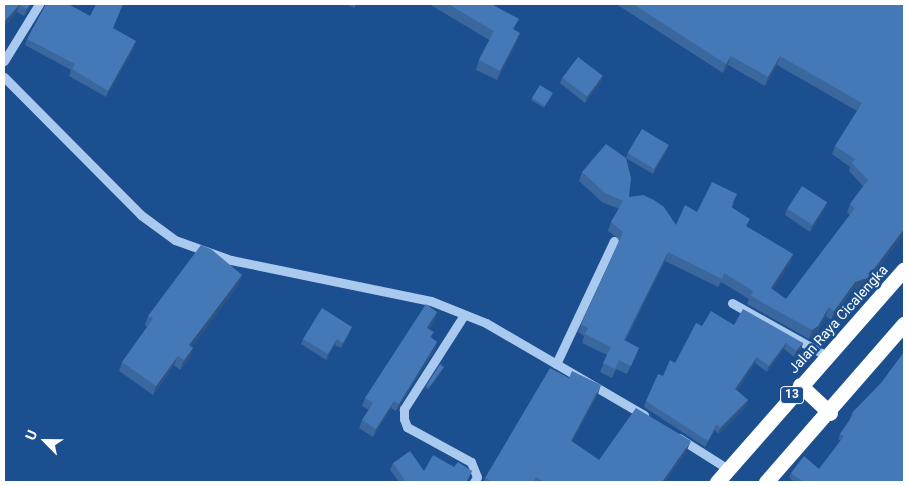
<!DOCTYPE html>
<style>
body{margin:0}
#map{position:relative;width:908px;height:486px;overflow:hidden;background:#1b4f8f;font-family:Roboto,sans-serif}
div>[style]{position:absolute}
.minor>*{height:9px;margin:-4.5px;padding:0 4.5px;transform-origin:4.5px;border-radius:4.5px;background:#a9c9ee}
.highway>*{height:15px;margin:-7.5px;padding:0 7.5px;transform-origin:7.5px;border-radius:7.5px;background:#fff}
.wall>*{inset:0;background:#3a679d}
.shaded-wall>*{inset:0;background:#305480}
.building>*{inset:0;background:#4478b7;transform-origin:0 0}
span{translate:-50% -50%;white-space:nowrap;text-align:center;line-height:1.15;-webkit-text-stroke:5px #1b4f8f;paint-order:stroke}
.shield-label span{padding:1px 4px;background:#1b4f8f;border:1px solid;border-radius:4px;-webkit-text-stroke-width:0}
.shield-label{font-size:12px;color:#fff;font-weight:700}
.street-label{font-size:14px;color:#fff}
.frame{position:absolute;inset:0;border:5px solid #fff;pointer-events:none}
.north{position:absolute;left:20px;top:416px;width:50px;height:50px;-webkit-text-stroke:4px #1b4f8f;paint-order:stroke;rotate:293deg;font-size:14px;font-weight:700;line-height:20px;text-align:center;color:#fff}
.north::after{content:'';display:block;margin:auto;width:18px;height:22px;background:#fff;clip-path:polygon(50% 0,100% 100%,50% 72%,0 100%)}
</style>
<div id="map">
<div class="minor">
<div style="left:4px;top:61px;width:67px;rotate:-58.4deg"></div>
<div style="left:4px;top:77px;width:194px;rotate:45.2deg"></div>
<div style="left:141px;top:215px;width:42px;rotate:36.3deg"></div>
<div style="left:175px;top:240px;width:59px;rotate:19.7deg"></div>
<div style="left:231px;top:260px;width:204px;rotate:11.6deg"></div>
<div style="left:431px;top:301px;width:59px;rotate:21.8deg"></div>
<div style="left:486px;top:323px;width:183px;rotate:30.2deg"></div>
<div style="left:732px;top:303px;width:109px;rotate:29.2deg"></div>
<div style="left:464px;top:315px;width:112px;rotate:122.6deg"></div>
<div style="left:404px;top:409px;width:10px;rotate:90deg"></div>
<div style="left:404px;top:419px;width:9px;rotate:69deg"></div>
<div style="left:407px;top:427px;width:73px;rotate:28.7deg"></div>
<div style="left:471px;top:462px;width:16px;rotate:68deg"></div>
<div style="left:477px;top:477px;width:6px;rotate:121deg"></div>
<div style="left:556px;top:364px;width:136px;rotate:-64.8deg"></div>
<div style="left:679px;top:438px;width:58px;rotate:32.3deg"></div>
</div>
<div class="highway">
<div style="left:800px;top:385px;width:41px;rotate:43deg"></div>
<div style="left:717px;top:482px;width:283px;rotate:-48.7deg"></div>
<div style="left:766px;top:482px;width:210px;rotate:-48.9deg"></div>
</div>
<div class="wall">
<div style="clip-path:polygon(4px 4px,30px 6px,24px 16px,17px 12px,4px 27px)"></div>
<div style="clip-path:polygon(347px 4px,357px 4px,354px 8px)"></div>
<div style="clip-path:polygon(429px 4px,491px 4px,515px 30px,517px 42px,497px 80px,476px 70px,479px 60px,489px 40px)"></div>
<div style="clip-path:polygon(616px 4px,904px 4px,864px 287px,852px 291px,831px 320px,826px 316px,815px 335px,809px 339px,747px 304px,749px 299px,721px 282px,718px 287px,665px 261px,625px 341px,639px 348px,627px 374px,616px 369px,612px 378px,600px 372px,607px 355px,582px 343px,584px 336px,578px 332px,581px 324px,620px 240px,608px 231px,611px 222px,619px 209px,602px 202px,579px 181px,582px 172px,629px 197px,676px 225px,697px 212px,734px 203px,732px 208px,747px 227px,793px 254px,790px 263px,772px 290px,786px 299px,850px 215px,847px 213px,850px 204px,863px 186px,849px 171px,850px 167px,832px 154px,835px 146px,857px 111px,777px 65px,765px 86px,728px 65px,723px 73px)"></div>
<div style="clip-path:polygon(90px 16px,113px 29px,134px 48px,106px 97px,69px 76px,71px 70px,25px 45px,27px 39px)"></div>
<div style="clip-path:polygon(562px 78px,601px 82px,585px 103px,560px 83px)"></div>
<div style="clip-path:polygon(553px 93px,544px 108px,531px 100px,532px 98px)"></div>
<div style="clip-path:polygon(669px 145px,667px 150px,653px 174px,626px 158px,628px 153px)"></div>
<div style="clip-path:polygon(827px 202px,825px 208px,810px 232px,785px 215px,787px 209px)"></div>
<div style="clip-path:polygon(242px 275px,239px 284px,191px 347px,190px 357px,180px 370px,174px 365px,153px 395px,119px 371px,122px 362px,147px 327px,145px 325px,148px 316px)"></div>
<div style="clip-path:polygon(435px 320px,429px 329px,432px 338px,437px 342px,435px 349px,396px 411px,391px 408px,373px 437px,359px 428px,362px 420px,369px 410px,362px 406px,365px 398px)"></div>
<div style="clip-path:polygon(734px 325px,803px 343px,801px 349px,794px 357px,784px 349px,767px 372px,755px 363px,737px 390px,748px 400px,746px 406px,718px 434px,715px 430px,705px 447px,644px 407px,646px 401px,663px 376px,675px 363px,702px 326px)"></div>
<div style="clip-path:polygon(350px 333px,341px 348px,335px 345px,326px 360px,301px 344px,303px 339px)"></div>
<div style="clip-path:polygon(443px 370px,429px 389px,425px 388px,426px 386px)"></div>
<div style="clip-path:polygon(881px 383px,904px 482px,795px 482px,789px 478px,791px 473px,819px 469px,841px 441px,838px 439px,840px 434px,850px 419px,850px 418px,852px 413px)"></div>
<div style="clip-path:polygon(598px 394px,572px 441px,599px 460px,687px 450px,665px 482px,484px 482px,485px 478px)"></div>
<div style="clip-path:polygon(393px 463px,424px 471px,454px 467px,472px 471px,467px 482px,399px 482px,390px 470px)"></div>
</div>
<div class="shaded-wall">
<div style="clip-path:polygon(30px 4px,31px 4px,30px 6px,24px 16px,27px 9px)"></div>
<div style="clip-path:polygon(19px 5px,17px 12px,4px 27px,4px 22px)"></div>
<div style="clip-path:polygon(520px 33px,517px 42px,497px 80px,500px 71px)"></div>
<div style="clip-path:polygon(136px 41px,134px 48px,106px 97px,108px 91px)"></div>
<div style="clip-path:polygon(731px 56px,728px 65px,723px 73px,726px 64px)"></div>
<div style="clip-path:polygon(780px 56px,777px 65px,765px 86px,768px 77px)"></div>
<div style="clip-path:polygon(603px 76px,601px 82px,585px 103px,587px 97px)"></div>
<div style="clip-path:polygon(669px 145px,667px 150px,653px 174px,655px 168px)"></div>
<div style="clip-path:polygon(827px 202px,825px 208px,810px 232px,812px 226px)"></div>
<div style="clip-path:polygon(904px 229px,904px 234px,864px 287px,852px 291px,831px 320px,834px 311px,855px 282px)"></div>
<div style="clip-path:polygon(668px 252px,665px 261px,620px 349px,624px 340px)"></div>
<div style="clip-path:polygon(793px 254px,790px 263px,768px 297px,771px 288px)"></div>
<div style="clip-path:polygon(242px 275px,239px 284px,186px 355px,189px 345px)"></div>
<div style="clip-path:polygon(829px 307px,826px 316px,815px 335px,809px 339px,812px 330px)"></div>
<div style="clip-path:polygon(437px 312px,435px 320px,424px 335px,427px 328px)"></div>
<div style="clip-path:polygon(352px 327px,350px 333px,341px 348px,343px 343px)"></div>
<div style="clip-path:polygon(337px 339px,335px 345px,326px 360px,328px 354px)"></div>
<div style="clip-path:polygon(437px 342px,435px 349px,396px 411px,399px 404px)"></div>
<div style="clip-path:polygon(786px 343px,784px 349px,767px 372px,769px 366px)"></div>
<div style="clip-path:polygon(803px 343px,801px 349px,794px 357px,796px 351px)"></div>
<div style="clip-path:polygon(193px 348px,190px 357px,180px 370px,184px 360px)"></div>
<div style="clip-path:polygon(639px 348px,636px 357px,627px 374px,631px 366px)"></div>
<div style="clip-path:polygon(178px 356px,174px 365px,153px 395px,156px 386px)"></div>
<div style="clip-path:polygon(757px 357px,755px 363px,733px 395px,735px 389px)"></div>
<div style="clip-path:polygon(444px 367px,443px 370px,429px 389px,430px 386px)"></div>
<div style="clip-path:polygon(601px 385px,598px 394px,568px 450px,571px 441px)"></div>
<div style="clip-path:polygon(748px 400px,746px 406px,718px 434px,720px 428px)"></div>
<div style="clip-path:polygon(394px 401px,391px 408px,373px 437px,376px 429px)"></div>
<div style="clip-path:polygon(717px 424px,715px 430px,705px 447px,708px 441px)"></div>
<div style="clip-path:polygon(691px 441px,687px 450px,665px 482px,662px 482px)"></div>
</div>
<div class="building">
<div style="clip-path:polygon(4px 4px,30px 4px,27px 9px,19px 5px,4px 22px)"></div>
<div style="clip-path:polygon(46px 4px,68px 4px,90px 16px,96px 4px,123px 4px,113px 28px,136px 41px,108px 91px,72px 69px,75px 64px,27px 39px)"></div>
<div style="clip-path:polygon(448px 4px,491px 4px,519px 19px,513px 29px,520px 33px,500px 71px,479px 60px,494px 31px)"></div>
<div style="clip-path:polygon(633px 4px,904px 4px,904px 229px,867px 278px,855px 282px,834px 311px,829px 307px,818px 326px,812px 330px,751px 296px,753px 291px,724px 273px,722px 279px,668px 252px,624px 340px,639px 348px,631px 366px,619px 360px,615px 369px,603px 363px,611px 347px,585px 334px,588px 328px,581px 324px,623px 232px,611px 222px,623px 201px,605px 193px,582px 172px,606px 144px,626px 158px,631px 178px,629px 197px,643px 195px,654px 200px,664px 207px,676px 225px,685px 205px,697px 212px,712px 182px,737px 194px,731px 207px,750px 219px,746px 226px,793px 254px,771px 288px,786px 299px,855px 208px,850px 204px,868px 180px,852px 163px,855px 159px,835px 146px,862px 103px,780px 56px,768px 77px,731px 56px,726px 64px)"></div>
<div style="left:578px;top:57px;width:31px;height:26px;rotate:37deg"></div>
<div style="left:540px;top:85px;width:15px;height:15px;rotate:32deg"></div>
<div style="left:642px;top:129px;width:31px;height:28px;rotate:31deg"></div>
<div style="left:802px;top:186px;width:30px;height:27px;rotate:33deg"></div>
<div style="clip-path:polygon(201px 245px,211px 249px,242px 275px,189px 345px,193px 348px,184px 360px,178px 356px,156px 386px,122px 362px,153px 319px,148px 316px)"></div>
<div style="clip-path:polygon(426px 304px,437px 312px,427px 328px,434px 332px,430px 337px,437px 342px,399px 404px,394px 401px,376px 429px,362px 420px,373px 403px,365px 398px)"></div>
<div style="clip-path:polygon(322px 308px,352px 327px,343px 343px,337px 339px,328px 354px,303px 339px)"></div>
<div style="clip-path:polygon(743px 309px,803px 343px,796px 351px,786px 343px,769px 366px,757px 357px,735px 389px,748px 400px,720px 428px,717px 424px,708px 441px,646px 401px,658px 374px,663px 376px,670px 360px,675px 363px,696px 323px,702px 326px,711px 311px,734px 325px)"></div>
<div style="clip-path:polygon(904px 352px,904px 482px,801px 482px,802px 481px,791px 473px,804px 456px,819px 469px,844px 436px,840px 434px,854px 414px,852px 413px,881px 383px)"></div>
<div style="clip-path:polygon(440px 364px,444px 367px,430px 386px,426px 386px)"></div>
<div style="clip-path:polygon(550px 368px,569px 378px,572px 371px,601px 385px,571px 441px,599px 460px,636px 408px,691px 441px,662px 482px,544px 482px,536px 477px,533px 482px,493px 482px,485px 478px)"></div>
<div style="clip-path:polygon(410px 451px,424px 471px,433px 455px,454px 467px,458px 462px,472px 471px,466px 482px,406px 482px,393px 463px)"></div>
</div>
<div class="shield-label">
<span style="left:792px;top:395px">13</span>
</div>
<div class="street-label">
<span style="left:838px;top:319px;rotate:-48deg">Jalan Raya Cicalengka</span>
</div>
<div class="frame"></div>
<div class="north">U</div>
</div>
